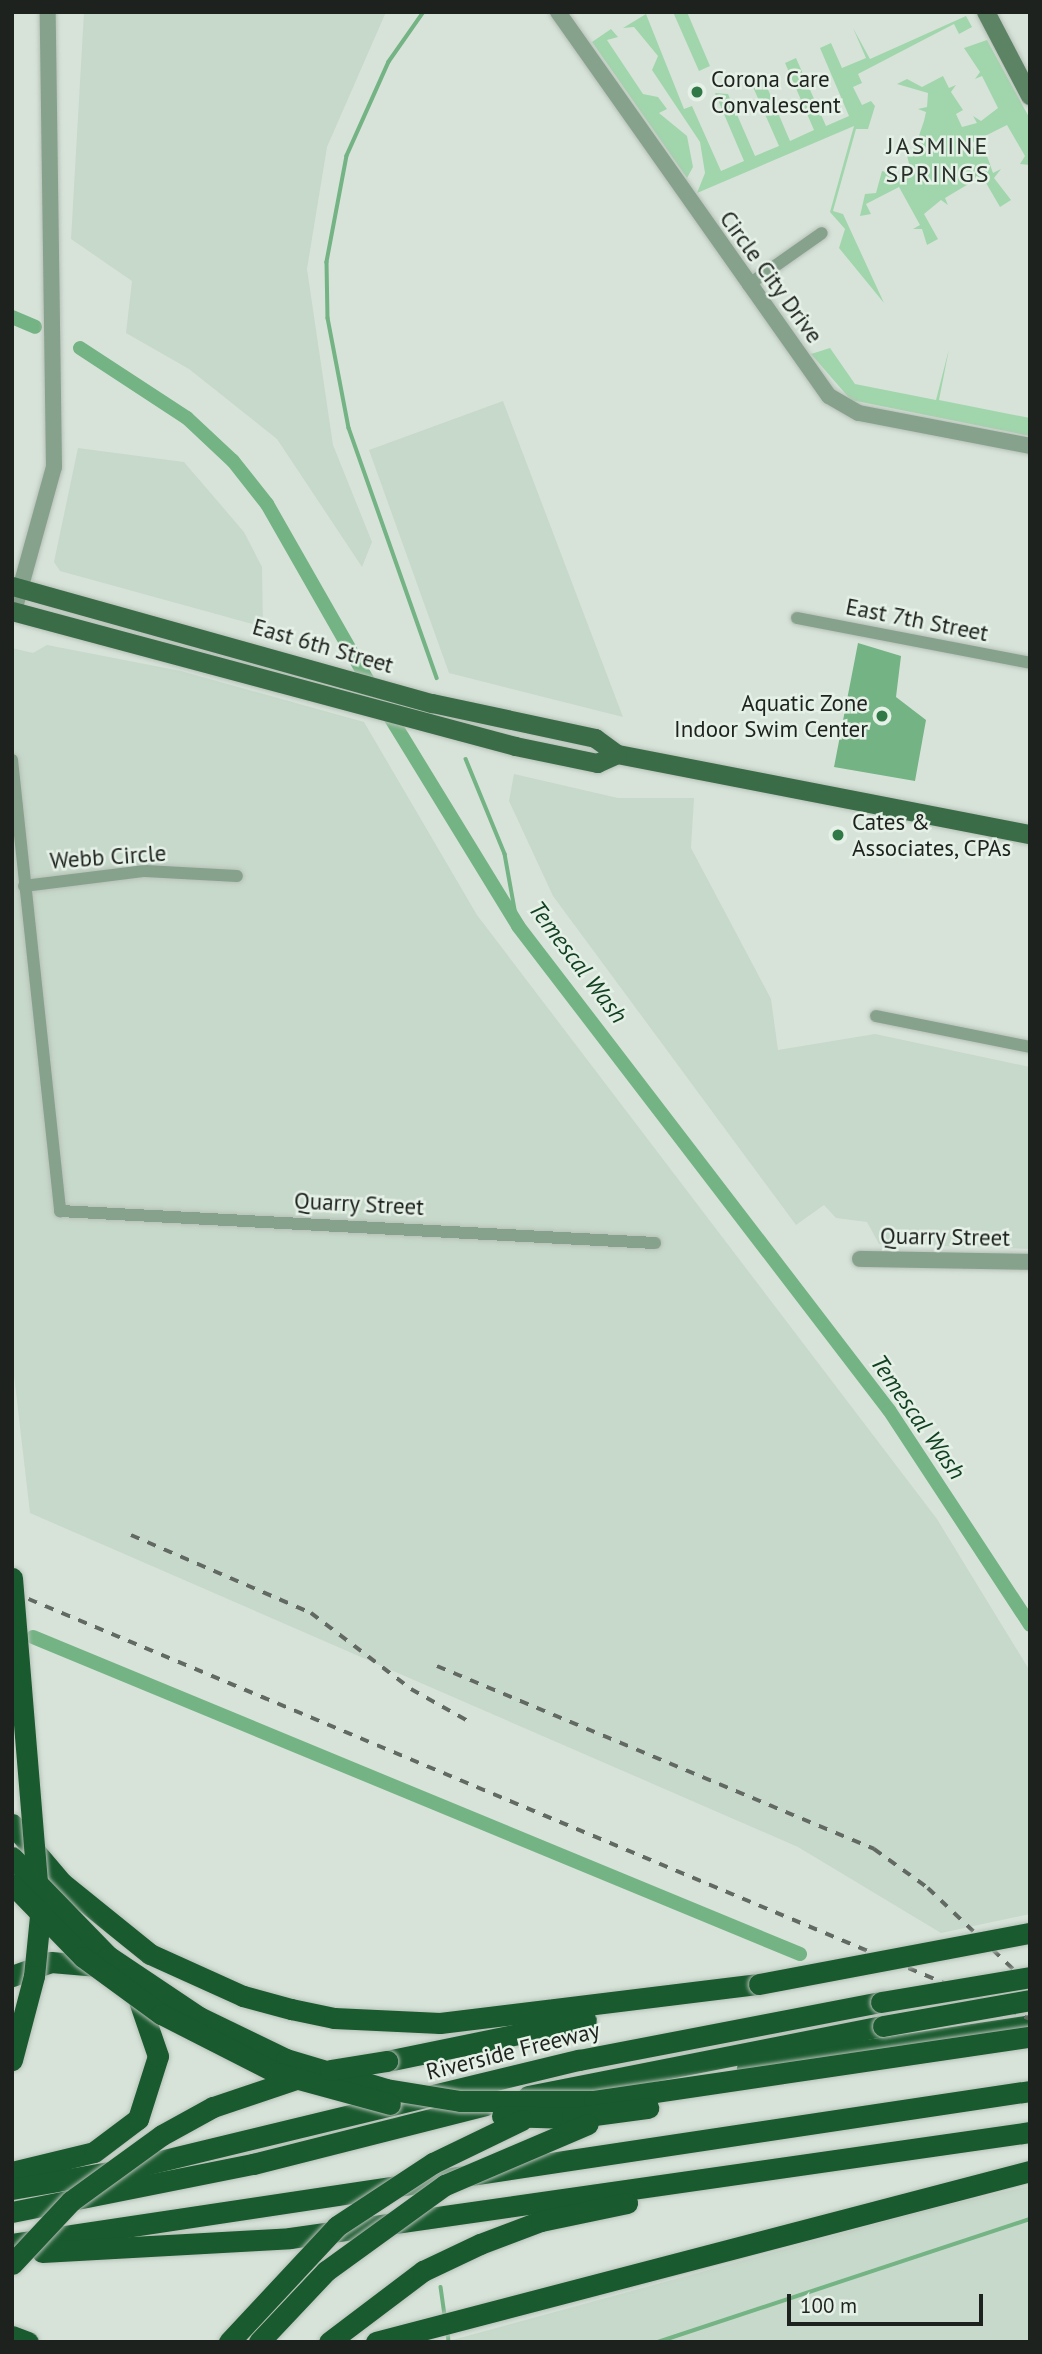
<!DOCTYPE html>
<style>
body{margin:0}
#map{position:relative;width:1042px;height:2354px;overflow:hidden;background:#d7e3d9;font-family:"PT Sans",sans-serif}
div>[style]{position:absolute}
.built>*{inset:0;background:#c7d9ca}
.green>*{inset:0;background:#a1d6ac}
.water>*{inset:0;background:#74b383}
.stream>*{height:3.5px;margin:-1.75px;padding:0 1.75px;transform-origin:1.75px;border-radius:1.75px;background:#74b383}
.canal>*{height:14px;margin:-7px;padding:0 7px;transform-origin:7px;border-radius:7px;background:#74b383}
.roads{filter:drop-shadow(0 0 2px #b6c0b7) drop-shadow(0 0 2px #b6c0b7)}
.minor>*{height:12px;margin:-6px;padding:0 6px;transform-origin:6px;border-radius:6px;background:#87a28c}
.tertiary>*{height:16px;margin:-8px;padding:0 8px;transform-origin:8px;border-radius:8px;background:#87a28c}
.secondary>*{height:18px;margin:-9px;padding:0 9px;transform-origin:9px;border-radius:9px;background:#5b8364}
.primary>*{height:19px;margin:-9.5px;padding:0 9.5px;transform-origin:9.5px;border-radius:9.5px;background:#3a6d47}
.motorway>*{height:21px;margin:-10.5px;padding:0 10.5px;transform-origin:10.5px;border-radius:10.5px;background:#195a2e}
.rail>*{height:3.5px;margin-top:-1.75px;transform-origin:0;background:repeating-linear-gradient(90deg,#626963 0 9px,transparent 0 18px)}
.bridges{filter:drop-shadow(0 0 2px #b6c0b7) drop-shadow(0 0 2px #b6c0b7)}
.motorway-bridge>*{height:21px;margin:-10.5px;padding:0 10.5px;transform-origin:10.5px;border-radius:10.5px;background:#195a2e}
.dots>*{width:19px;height:19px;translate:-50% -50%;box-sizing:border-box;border:4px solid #e5f0e7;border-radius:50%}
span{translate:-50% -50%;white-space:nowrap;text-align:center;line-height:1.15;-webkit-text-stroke:5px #e5f0e7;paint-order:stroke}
.poi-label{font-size:23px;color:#1e221e}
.left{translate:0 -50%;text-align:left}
.right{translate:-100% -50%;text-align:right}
.street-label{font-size:23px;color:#1e221e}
.neighbourhood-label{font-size:24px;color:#272f28;letter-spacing:2px}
.water-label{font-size:24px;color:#114121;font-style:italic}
.frame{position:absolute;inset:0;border:14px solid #1e221e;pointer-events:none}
.scale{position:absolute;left:787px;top:2294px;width:196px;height:32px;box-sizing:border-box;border:4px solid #1e221e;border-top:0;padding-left:9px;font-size:21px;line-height:24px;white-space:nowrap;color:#1e221e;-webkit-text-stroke:5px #e5f0e7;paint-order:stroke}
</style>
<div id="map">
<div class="built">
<div style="clip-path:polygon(84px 12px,386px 12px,327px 147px,307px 269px,333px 445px,372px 542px,362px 567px,277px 439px,189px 369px,126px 333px,132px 281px,71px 239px)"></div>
<div style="clip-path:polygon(503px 401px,623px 717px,449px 673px,369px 450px)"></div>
<div style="clip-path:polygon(78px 448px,184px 462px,244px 532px,262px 567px,263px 627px,60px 571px,54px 562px)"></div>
<div style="clip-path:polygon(47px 645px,181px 671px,364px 722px,477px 915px,937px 1519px,1030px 1671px,1030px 1914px,941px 1933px,798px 1847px,30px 1513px,12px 1358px,12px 648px,33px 653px)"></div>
<div style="clip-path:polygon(514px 774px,618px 798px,694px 798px,691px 848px,771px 999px,778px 1050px,875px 1034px,1030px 1067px,1030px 1249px,879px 1244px,867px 1222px,836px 1218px,824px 1205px,796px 1225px,553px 896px,509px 801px)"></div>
<div style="clip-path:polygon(1030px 2186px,1030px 2342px,445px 2342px,946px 2205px)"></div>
</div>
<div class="green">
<div style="clip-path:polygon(673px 12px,687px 12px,710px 66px,699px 71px)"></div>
<div style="clip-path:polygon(646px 14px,684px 109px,692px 106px,721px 171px,744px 161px,715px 93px,728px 94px,755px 156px,779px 146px,749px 78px,761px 73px,790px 141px,814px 130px,785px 63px,796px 58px,826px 126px,849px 116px,820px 48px,831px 43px,842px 68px,866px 58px,853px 28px,870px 59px,966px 16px,972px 27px,959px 34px,954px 24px,858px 74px,862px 83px,853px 87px,862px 105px,871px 101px,875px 106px,868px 129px,856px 129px,833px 211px,843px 214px,884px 303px,839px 248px,845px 229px,830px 212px,854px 126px,697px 193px,705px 173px,700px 142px,652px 70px,658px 56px,634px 27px,623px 28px)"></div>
<div style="clip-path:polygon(611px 29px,618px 37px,607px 40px,643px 94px,658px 97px,667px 109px,659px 113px,687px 136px,693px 167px,687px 178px,592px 42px)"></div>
<div style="clip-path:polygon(987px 40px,1030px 119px,1030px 165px,1020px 164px,1025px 156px,1007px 125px,971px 143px,978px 157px,986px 153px,993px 173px,1001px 169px,994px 178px,1011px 200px,1000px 207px,982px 176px,945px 198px,948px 205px,941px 200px,924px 214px,938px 239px,927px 245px,922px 229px,913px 229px,920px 225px,899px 187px,866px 204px,871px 214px,860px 216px,865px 194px,876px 193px,882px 171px,902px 177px,910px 167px,906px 152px,913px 153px,924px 121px,926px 112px,918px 109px,927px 107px,928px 93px,897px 84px,907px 79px,922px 87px,943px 76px,949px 88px,956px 85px,951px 92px,963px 110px,956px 114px,962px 127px,977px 123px,973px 116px,981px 121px,998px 108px,982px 76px,975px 79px,980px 72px,964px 48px)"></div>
<div style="clip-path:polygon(830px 348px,855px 384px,936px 400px,949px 349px,939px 400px,1030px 418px,1030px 436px,851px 400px,811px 354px)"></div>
</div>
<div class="water">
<div style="clip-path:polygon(858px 643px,901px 656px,896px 697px,926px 720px,915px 781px,834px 767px)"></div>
</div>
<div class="stream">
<div style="left:424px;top:12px;width:61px;rotate:125deg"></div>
<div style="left:389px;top:62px;width:103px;rotate:114.1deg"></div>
<div style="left:347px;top:156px;width:108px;rotate:100.7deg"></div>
<div style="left:327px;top:262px;width:56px;rotate:89deg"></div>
<div style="left:328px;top:318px;width:112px;rotate:79.2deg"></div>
<div style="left:349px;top:428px;width:265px;rotate:70.6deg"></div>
<div style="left:466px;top:759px;width:103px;rotate:67.7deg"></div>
<div style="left:505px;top:854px;width:73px;rotate:79.8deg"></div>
<div style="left:441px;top:2287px;width:29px;rotate:82deg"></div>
<div style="left:448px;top:2331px;width:11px;rotate:85deg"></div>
<div style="left:658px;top:2342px;width:392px;rotate:-18.3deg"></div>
</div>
<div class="canal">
<div style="left:12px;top:317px;width:25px;rotate:23deg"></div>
<div style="left:80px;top:348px;width:128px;rotate:33.2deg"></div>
<div style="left:187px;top:418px;width:63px;rotate:43.1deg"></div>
<div style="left:233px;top:461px;width:55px;rotate:51.7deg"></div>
<div style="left:267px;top:504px;width:214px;rotate:60.3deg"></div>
<div style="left:384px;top:707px;width:257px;rotate:58.5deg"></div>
<div style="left:518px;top:926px;width:610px;rotate:52.53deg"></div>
<div style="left:889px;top:1410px;width:257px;rotate:56.7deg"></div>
<div style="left:33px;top:1637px;width:830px;rotate:22.46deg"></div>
</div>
<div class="roads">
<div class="minor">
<div style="left:748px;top:285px;width:90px;rotate:-35.1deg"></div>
<div style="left:797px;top:618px;width:237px;rotate:10.9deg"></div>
<div style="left:12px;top:760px;width:454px;rotate:83.9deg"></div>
<div style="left:60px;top:1211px;width:596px;rotate:3.08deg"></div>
<div style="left:24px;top:886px;width:122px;rotate:-7.1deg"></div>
<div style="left:145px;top:871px;width:92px;rotate:3.1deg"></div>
<div style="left:876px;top:1016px;width:157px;rotate:11.4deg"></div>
</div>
<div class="tertiary">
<div style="left:558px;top:12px;width:470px;rotate:54.8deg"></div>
<div style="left:829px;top:396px;width:34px;rotate:30deg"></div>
<div style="left:859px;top:413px;width:174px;rotate:10.9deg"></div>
<div style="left:14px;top:611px;width:149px;rotate:-74.5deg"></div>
<div style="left:54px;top:467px;width:455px;rotate:-90.8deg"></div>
<div style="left:860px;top:1259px;width:170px;rotate:1deg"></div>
</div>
<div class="secondary">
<div style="left:986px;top:12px;width:95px;rotate:62.4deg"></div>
</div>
<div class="primary">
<div style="left:12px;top:586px;width:436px;rotate:15.6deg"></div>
<div style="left:432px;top:703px;width:167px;rotate:12.1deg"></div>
<div style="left:595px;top:738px;width:27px;rotate:36deg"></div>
<div style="left:617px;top:754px;width:421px;rotate:11deg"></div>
<div style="left:12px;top:611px;width:521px;rotate:15.02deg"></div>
<div style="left:515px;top:746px;width:84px;rotate:11.7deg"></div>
<div style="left:597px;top:763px;width:22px;rotate:-24deg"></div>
</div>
<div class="motorway">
<div style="left:12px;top:1824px;width:77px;rotate:49.7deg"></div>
<div style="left:62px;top:1883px;width:113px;rotate:38.9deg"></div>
<div style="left:150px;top:1954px;width:102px;rotate:24.3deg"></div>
<div style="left:243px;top:1996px;width:50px;rotate:15.2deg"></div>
<div style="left:291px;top:2009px;width:44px;rotate:11.8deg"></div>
<div style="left:334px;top:2018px;width:106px;rotate:2.7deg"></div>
<div style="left:440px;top:2023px;width:321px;rotate:-7deg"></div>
<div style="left:12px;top:1976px;width:41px;rotate:-19.7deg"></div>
<div style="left:51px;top:1962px;width:47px;rotate:4.9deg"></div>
<div style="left:387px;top:2061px;width:203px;rotate:-11.6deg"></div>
<div style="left:747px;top:2068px;width:286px;rotate:-8.6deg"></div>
<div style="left:528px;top:2096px;width:362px;rotate:-11.2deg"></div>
<div style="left:12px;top:2172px;width:84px;rotate:-13.7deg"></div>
<div style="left:94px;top:2152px;width:55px;rotate:-36.9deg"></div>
<div style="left:138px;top:2119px;width:66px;rotate:-72.4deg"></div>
<div style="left:158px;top:2056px;width:65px;rotate:-109deg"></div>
<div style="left:12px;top:2189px;width:117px;rotate:-9.9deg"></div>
<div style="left:127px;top:2169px;width:465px;rotate:-13.6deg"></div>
<div style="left:579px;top:2060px;width:308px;rotate:-10.9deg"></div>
<div style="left:12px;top:2212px;width:246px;rotate:-11.3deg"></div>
<div style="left:253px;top:2164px;width:240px;rotate:-14.2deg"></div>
<div style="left:12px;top:2244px;width:1029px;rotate:-8.55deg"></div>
<div style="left:42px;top:2252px;width:248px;rotate:-3.2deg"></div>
<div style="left:290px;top:2238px;width:748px;rotate:-8.15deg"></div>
<div style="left:12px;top:2336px;width:17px;rotate:21deg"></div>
<div style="left:329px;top:2342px;width:118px;rotate:-37.1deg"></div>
<div style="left:423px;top:2271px;width:63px;rotate:-25.3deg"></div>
<div style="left:480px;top:2244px;width:65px;rotate:-20.7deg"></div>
<div style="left:541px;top:2221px;width:88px;rotate:-11.8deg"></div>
<div style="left:376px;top:2342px;width:676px;rotate:-14.65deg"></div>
</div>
</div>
<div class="rail">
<div style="left:131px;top:1535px;width:196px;rotate:23.4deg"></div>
<div style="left:311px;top:1613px;width:126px;rotate:37.2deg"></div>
<div style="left:411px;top:1689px;width:68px;rotate:29.2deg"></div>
<div style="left:12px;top:1592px;width:1104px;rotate:22.76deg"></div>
<div style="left:437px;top:1666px;width:474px;rotate:22.7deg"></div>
<div style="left:874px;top:1849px;width:67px;rotate:35.8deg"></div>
<div style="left:928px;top:1888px;width:141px;rotate:43.6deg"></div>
</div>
<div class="bridges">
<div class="motorway-bridge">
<div style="left:12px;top:1578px;width:339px;rotate:85.3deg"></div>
<div style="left:40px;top:1916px;width:60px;rotate:95.7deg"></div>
<div style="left:34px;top:1976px;width:87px;rotate:104.7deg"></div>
<div style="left:12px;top:1857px;width:138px;rotate:45.9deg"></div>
<div style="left:108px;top:1956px;width:110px;rotate:33.8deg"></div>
<div style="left:199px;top:2017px;width:97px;rotate:25.8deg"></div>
<div style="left:286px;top:2059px;width:104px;rotate:16.7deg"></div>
<div style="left:386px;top:2089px;width:75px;rotate:9.2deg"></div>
<div style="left:460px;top:2101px;width:134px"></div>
<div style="left:594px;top:2101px;width:441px;rotate:-8.4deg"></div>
<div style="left:12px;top:1884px;width:102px;rotate:45.8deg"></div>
<div style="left:83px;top:1957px;width:97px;rotate:36.2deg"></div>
<div style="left:161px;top:2014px;width:130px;rotate:27deg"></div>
<div style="left:277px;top:2073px;width:117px;rotate:15.3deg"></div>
<div style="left:759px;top:1984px;width:276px;rotate:-10.7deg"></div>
<div style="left:881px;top:2002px;width:151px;rotate:-9.5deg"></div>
<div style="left:883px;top:2026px;width:149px;rotate:-10deg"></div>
<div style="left:330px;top:2070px;width:58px;rotate:-9deg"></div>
<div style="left:502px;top:2116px;width:70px;rotate:1.6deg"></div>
<div style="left:572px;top:2118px;width:77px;rotate:-7.5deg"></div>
<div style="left:12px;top:2264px;width:86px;rotate:-46.9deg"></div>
<div style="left:71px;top:2201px;width:112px;rotate:-36deg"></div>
<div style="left:162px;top:2135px;width:58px;rotate:-28.8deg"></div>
<div style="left:213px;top:2107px;width:91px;rotate:-18.6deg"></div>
<div style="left:229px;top:2342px;width:158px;rotate:-47deg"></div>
<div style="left:337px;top:2226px;width:115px;rotate:-33.3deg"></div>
<div style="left:433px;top:2163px;width:99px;rotate:-25.8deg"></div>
<div style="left:259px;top:2342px;width:98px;rotate:-46.7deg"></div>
<div style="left:326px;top:2271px;width:147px;rotate:-35.9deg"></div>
<div style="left:445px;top:2185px;width:155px;rotate:-23.1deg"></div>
</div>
</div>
<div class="dots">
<div style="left:697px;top:92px;background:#307845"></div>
<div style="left:882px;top:716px;background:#307845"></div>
<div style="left:838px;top:835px;background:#307845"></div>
</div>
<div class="poi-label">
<span class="left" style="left:711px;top:92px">Corona Care<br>Convalescent</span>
<span class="right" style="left:868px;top:716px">Aquatic Zone<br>Indoor Swim Center</span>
<span class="left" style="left:852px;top:835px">Cates &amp;<br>Associates, CPAs</span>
</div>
<div class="street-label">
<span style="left:771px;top:277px;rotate:54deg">Circle City Drive</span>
<span style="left:917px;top:620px;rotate:11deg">East 7th Street</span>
<span style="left:323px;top:646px;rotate:16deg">East 6th Street</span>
<span style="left:108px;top:857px;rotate:-4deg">Webb Circle</span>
<span style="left:359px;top:1204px;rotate:3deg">Quarry Street</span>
<span style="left:945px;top:1237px;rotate:1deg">Quarry Street</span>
<span style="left:513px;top:2051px;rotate:-14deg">Riverside Freeway</span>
</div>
<div class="neighbourhood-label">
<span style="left:938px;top:160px">JASMINE<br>SPRINGS</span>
</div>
<div class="water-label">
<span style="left:578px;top:962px;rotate:53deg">Temescal Wash</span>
<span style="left:918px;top:1417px;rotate:55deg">Temescal Wash</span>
</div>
<div class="frame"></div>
<div class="scale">100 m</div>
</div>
